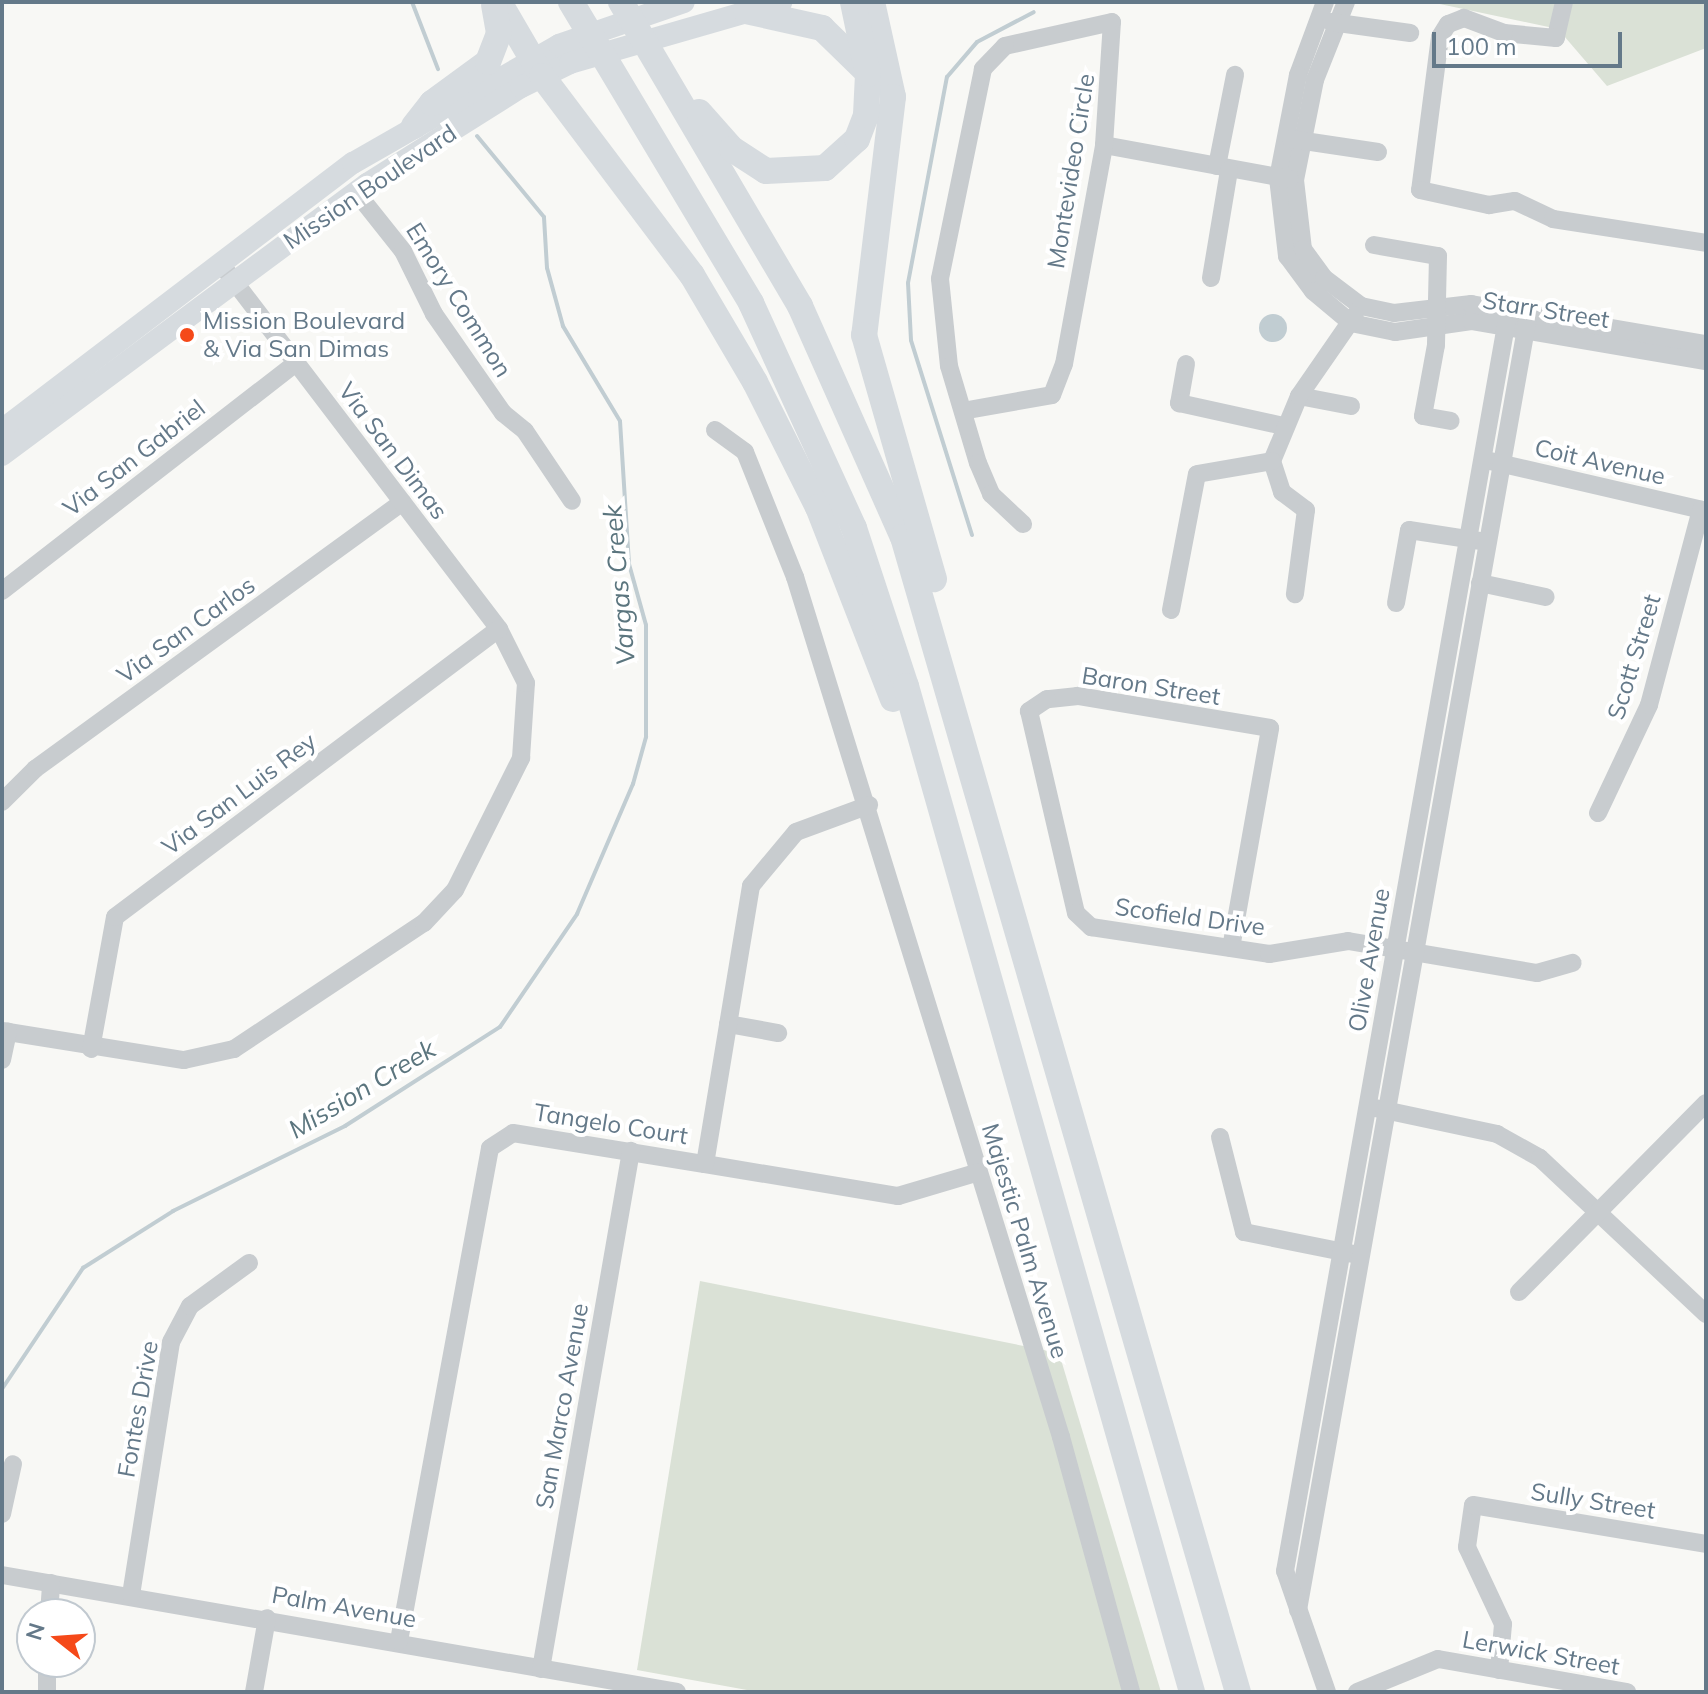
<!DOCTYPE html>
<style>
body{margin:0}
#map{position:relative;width:1708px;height:1694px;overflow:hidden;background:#f8f8f5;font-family:Mulish,sans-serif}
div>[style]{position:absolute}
.green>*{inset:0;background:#dae1d6}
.water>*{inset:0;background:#c1cdd2}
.round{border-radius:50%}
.stream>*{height:4px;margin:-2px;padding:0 2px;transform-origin:2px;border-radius:2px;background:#c1cdd2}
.minor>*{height:18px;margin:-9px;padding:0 9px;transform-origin:9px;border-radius:9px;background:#c8cccf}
.major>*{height:22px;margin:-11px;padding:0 11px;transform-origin:11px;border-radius:11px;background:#d6dbdf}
.highway>*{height:26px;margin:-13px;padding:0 13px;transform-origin:13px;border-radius:13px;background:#d6dbdf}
.dots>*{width:22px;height:22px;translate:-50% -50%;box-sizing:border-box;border:4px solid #fff;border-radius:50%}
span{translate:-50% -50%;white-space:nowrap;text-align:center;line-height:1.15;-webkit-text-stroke:8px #fff;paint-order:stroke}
.street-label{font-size:24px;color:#647989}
.poi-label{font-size:24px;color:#647989}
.left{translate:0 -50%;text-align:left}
.water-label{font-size:26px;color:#5b757e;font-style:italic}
.frame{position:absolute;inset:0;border:4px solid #647989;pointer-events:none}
.north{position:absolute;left:16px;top:1598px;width:80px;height:80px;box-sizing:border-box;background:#fff;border:2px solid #c1c9d0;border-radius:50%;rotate:287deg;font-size:22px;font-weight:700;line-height:32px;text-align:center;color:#647989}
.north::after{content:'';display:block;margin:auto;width:28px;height:36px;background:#f54919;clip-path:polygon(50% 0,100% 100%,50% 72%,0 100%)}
.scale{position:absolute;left:1432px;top:32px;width:190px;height:36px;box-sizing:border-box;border:4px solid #647989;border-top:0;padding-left:10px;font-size:24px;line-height:28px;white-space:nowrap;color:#647989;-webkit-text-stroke:6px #fff;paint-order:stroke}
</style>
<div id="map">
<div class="green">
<div style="clip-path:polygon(1706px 2px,1706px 48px,1607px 86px,1558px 29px,1435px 3px)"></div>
<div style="clip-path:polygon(700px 1281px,1059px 1353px,1161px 1692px,758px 1692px,637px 1670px)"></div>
</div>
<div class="water">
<div class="round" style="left:1259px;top:314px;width:28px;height:28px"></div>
</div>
<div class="stream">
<div style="left:412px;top:2px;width:72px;rotate:68.8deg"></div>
<div style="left:972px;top:535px;width:204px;rotate:-107.4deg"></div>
<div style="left:911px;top:340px;width:57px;rotate:-93deg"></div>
<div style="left:908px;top:283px;width:210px;rotate:-79.3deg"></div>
<div style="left:947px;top:77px;width:46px;rotate:-49.4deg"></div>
<div style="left:977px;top:42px;width:64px;rotate:-27.8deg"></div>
<div style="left:2px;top:1389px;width:146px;rotate:-56.2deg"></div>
<div style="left:83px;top:1268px;width:107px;rotate:-32.3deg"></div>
<div style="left:173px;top:1211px;width:192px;rotate:-26.3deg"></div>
<div style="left:345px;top:1126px;width:184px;rotate:-32.6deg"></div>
<div style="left:500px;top:1027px;width:137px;rotate:-55.7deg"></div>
<div style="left:577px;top:914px;width:142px;rotate:-66.7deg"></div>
<div style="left:633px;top:784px;width:49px;rotate:-74.5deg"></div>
<div style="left:646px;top:737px;width:112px;rotate:-90deg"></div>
<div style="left:646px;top:625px;width:63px;rotate:-105.6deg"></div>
<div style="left:629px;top:564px;width:143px;rotate:-93.6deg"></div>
<div style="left:620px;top:421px;width:111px;rotate:-121deg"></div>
<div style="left:563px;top:326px;width:60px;rotate:-105.4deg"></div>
<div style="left:547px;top:268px;width:51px;rotate:-93.4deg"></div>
<div style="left:544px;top:217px;width:105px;rotate:-129.6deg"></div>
</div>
<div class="minor">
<div style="left:1325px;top:2px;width:78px;rotate:110.3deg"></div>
<div style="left:1298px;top:75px;width:105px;rotate:101deg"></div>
<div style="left:1278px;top:178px;width:79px;rotate:83.4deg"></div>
<div style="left:1287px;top:256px;width:44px;rotate:53.4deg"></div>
<div style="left:1313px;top:291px;width:50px;rotate:40.1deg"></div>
<div style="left:1351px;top:323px;width:45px;rotate:11.6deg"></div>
<div style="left:1395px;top:332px;width:77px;rotate:-8.2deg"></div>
<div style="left:1471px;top:321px;width:238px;rotate:9.7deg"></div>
<div style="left:1346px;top:2px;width:84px;rotate:111.7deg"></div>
<div style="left:1315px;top:80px;width:102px;rotate:101.3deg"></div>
<div style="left:1295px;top:180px;width:69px;rotate:83.4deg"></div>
<div style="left:1303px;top:249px;width:36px;rotate:54deg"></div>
<div style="left:1324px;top:278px;width:46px;rotate:37.1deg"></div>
<div style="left:1361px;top:306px;width:34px;rotate:12deg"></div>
<div style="left:1394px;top:313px;width:78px;rotate:-6.7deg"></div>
<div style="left:1471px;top:304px;width:238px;rotate:9.7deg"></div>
<div style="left:1564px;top:2px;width:37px;rotate:103deg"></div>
<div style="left:1556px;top:38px;width:52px;rotate:-174.5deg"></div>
<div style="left:1504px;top:33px;width:43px;rotate:-159.4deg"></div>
<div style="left:1464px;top:18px;width:17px;rotate:159deg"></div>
<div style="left:1448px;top:24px;width:15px;rotate:122deg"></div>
<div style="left:1440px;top:37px;width:154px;rotate:97.4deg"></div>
<div style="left:1420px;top:190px;width:71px;rotate:12.3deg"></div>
<div style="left:1489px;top:205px;width:26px;rotate:-9deg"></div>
<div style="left:1515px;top:201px;width:42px;rotate:25.3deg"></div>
<div style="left:1553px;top:219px;width:155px;rotate:8.9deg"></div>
<div style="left:1331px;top:22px;width:80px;rotate:7.9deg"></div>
<div style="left:1291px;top:139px;width:88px;rotate:8.5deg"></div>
<div style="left:1104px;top:145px;width:189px;rotate:10.4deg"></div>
<div style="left:1217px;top:166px;width:93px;rotate:-78.8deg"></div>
<div style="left:356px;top:192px;width:75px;rotate:51.5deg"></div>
<div style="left:403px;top:251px;width:70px;rotate:63.8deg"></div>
<div style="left:434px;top:314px;width:121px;rotate:55.1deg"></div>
<div style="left:503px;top:413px;width:28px;rotate:39deg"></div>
<div style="left:525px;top:431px;width:84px;rotate:56.1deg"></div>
<div style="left:1374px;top:245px;width:65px;rotate:9.8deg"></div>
<div style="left:1438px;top:256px;width:89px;rotate:91.3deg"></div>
<div style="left:1436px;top:345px;width:72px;rotate:100.4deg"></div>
<div style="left:1423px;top:416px;width:28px;rotate:10deg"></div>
<div style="left:1211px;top:278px;width:109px;rotate:-80.5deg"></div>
<div style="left:1186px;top:364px;width:40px;rotate:100deg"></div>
<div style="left:1179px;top:403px;width:107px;rotate:12.4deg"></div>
<div style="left:1299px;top:396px;width:53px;rotate:10.9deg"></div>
<div style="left:968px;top:410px;width:85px;rotate:-10.1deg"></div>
<div style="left:1052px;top:395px;width:33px;rotate:-69deg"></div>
<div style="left:1064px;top:364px;width:223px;rotate:-79.6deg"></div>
<div style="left:1104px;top:145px;width:123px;rotate:-86.3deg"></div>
<div style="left:1112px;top:22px;width:110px;rotate:167.4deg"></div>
<div style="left:1005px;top:46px;width:32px;rotate:134deg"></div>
<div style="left:983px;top:69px;width:214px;rotate:101.6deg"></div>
<div style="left:940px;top:279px;width:87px;rotate:84.1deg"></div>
<div style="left:949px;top:366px;width:101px;rotate:73.4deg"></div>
<div style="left:978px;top:463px;width:34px;rotate:67deg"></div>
<div style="left:991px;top:494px;width:44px;rotate:43.2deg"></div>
<div style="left:715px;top:430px;width:37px;rotate:36deg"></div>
<div style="left:745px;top:452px;width:135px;rotate:68.2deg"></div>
<div style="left:795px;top:577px;width:900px;rotate:72.81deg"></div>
<div style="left:1061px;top:1437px;width:264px;rotate:74.6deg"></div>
<div style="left:1272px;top:461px;width:70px;rotate:-67.4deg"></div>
<div style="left:1299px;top:396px;width:98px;rotate:-55.3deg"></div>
<div style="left:1272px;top:461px;width:33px;rotate:72deg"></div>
<div style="left:1282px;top:492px;width:30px;rotate:37deg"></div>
<div style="left:1306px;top:510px;width:85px;rotate:97.5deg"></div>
<div style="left:1490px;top:461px;width:222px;rotate:13deg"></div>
<div style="left:1480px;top:583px;width:67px;rotate:12deg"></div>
<div style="left:2px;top:591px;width:372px;rotate:-37.8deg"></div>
<div style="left:1396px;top:603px;width:74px;rotate:-79.9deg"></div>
<div style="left:1409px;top:530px;width:73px;rotate:8.7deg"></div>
<div style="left:1171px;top:610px;width:138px;rotate:-79.2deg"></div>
<div style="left:1197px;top:474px;width:76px;rotate:-9.8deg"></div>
<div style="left:2px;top:802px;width:47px;rotate:-45deg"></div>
<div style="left:35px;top:769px;width:454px;rotate:-36deg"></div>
<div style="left:1598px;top:813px;width:119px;rotate:-64.7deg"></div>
<div style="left:1649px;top:705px;width:202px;rotate:-75.1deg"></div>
<div style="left:1231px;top:948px;width:223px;rotate:-79.9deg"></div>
<div style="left:1270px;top:728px;width:195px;rotate:-170.5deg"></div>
<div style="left:1078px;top:696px;width:31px;rotate:174deg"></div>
<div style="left:1047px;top:699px;width:22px;rotate:146deg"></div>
<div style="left:1029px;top:711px;width:207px;rotate:76.9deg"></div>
<div style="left:1076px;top:913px;width:21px;rotate:43deg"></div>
<div style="left:1091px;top:927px;width:180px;rotate:8.6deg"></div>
<div style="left:1269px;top:954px;width:80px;rotate:-9.3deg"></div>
<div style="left:1348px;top:941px;width:192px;rotate:9.6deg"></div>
<div style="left:1537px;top:973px;width:37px;rotate:-16deg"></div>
<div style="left:728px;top:1024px;width:51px;rotate:10.2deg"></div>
<div style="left:2px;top:1031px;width:184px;rotate:9.1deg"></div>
<div style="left:184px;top:1060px;width:51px;rotate:-12.4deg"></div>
<div style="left:234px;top:1049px;width:228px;rotate:-33.6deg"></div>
<div style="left:424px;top:923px;width:45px;rotate:-46.8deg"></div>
<div style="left:455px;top:890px;width:148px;rotate:-63.4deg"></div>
<div style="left:521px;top:758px;width:75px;rotate:-86.2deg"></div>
<div style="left:526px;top:683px;width:60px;rotate:-116.6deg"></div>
<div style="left:499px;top:629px;width:450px;rotate:-127.3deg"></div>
<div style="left:91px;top:1049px;width:134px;rotate:-79.7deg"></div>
<div style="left:115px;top:917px;width:480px;rotate:-36.9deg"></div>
<div style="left:2px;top:1060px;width:29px;rotate:-78deg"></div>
<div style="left:1375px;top:1108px;width:125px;rotate:12deg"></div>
<div style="left:1497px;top:1134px;width:49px;rotate:29.2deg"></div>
<div style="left:1540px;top:1158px;width:228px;rotate:43.2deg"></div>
<div style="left:1220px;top:1137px;width:98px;rotate:75.8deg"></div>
<div style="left:1244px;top:1232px;width:111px;rotate:11.4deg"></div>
<div style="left:705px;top:1164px;width:196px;rotate:9.4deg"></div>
<div style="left:898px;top:1196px;width:84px;rotate:-16.5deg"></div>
<div style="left:1519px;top:1292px;width:266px;rotate:-45.3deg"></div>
<div style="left:2px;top:1514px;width:51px;rotate:-77.6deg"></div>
<div style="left:2px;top:1575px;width:685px;rotate:9.83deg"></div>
<div style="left:131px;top:1595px;width:256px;rotate:-81deg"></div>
<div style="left:171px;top:1342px;width:41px;rotate:-62.2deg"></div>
<div style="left:190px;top:1306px;width:73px;rotate:-36.1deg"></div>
<div style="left:1298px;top:1610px;width:1318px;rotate:-79.91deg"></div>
<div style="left:49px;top:1614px;width:31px;rotate:-86deg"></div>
<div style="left:399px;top:1641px;width:501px;rotate:-79.54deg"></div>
<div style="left:490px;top:1148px;width:27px;rotate:-33deg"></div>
<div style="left:513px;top:1133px;width:194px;rotate:9.2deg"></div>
<div style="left:705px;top:1164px;width:282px;rotate:-80.6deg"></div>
<div style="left:751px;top:886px;width:70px;rotate:-50.2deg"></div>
<div style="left:796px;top:832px;width:78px;rotate:-20.3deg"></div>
<div style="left:541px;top:1669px;width:526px;rotate:-80.14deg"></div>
<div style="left:1499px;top:1670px;width:46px;rotate:-85deg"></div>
<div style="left:1503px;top:1624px;width:85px;rotate:-115.1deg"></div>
<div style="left:1467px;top:1547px;width:42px;rotate:-81.9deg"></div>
<div style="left:1473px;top:1505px;width:236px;rotate:9.5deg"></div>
<div style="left:47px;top:1692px;width:30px;rotate:-90deg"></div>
<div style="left:254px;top:1692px;width:75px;rotate:-80deg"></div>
<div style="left:1327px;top:1692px;width:128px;rotate:-109.1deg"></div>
<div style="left:1285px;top:1571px;width:1283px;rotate:-79.94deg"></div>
<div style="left:1357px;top:1692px;width:87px;rotate:-22.2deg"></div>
<div style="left:1438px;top:1659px;width:192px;rotate:9.9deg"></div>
</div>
<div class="major">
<div style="left:2px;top:430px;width:441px;rotate:-37.3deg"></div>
<div style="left:353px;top:163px;width:237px;rotate:-29.8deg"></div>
<div style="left:559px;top:45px;width:132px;rotate:-19deg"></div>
<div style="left:2px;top:455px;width:455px;rotate:-36.6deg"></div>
<div style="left:367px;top:184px;width:182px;rotate:-32.2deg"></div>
<div style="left:521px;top:87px;width:55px;rotate:-26.1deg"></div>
<div style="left:570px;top:63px;width:220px;rotate:-16.1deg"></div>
</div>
<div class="highway">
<div style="left:499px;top:2px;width:86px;rotate:59.8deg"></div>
<div style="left:542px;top:76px;width:249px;rotate:53deg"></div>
<div style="left:692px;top:275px;width:124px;rotate:59.5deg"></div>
<div style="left:755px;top:382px;width:140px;rotate:63.3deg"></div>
<div style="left:818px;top:507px;width:206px;rotate:68.7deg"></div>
<div style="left:571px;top:2px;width:351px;rotate:59.1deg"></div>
<div style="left:751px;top:303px;width:247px;rotate:65.4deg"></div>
<div style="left:854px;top:528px;width:166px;rotate:71.8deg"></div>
<div style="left:906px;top:686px;width:1046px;rotate:74.13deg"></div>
<div style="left:621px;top:2px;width:353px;rotate:59.5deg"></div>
<div style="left:800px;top:306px;width:253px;rotate:66deg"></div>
<div style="left:903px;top:537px;width:1203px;rotate:73.83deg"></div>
<div style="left:872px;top:2px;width:97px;rotate:77.5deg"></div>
<div style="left:893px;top:97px;width:240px;rotate:96.9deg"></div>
<div style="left:864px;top:335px;width:254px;rotate:74deg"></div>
<div style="left:746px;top:11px;width:78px;rotate:12.6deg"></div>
<div style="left:822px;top:28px;width:62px;rotate:44.3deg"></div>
<div style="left:699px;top:112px;width:50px;rotate:48.3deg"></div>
<div style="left:732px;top:149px;width:40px;rotate:32.9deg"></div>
<div style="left:766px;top:171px;width:59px;rotate:-2.9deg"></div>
<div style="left:825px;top:168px;width:43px;rotate:-42.2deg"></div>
<div style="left:857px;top:139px;width:26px;rotate:-69deg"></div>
<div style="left:866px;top:115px;width:41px;rotate:-87.2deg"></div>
<div style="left:868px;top:74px;width:74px;rotate:-101.8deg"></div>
<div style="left:414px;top:126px;width:29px;rotate:-52deg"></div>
<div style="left:432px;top:103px;width:69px;rotate:-36.2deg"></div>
<div style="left:488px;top:62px;width:31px;rotate:-69deg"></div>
<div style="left:499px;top:33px;width:28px;rotate:-100deg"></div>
</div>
<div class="dots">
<div style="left:187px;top:335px;background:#f54919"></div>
</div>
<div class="street-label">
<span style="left:1071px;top:171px;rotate:-81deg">Montevideo Circle</span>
<span style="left:370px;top:187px;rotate:-34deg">Mission Boulevard</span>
<span style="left:459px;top:300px;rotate:58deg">Emory Common</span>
<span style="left:1546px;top:310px;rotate:9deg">Starr Street</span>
<span style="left:393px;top:451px;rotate:53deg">Via San Dimas</span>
<span style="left:134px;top:458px;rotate:-38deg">Via San Gabriel</span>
<span style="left:1600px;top:462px;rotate:13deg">Coit Avenue</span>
<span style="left:186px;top:630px;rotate:-36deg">Via San Carlos</span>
<span style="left:1634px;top:657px;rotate:-73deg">Scott Street</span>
<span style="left:1151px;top:686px;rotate:9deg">Baron Street</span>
<span style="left:239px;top:794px;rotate:-37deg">Via San Luis Rey</span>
<span style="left:1190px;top:917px;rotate:8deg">Scofield Drive</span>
<span style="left:1369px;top:960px;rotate:-80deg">Olive Avenue</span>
<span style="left:611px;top:1124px;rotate:9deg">Tangelo Court</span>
<span style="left:1025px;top:1241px;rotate:73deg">Majestic Palm Avenue</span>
<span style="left:562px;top:1406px;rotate:-80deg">San Marco Avenue</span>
<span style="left:138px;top:1409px;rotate:-80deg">Fontes Drive</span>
<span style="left:1593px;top:1501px;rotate:9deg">Sully Street</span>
<span style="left:344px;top:1607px;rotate:10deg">Palm Avenue</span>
<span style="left:1541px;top:1653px;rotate:10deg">Lerwick Street</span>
</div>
<div class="poi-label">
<span class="left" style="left:203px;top:335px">Mission Boulevard<br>&amp; Via San Dimas</span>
</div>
<div class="water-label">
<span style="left:619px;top:585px;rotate:-95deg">Vargas Creek</span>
<span style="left:362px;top:1089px;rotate:-31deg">Mission Creek</span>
</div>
<div class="frame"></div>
<div class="north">N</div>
<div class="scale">100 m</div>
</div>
